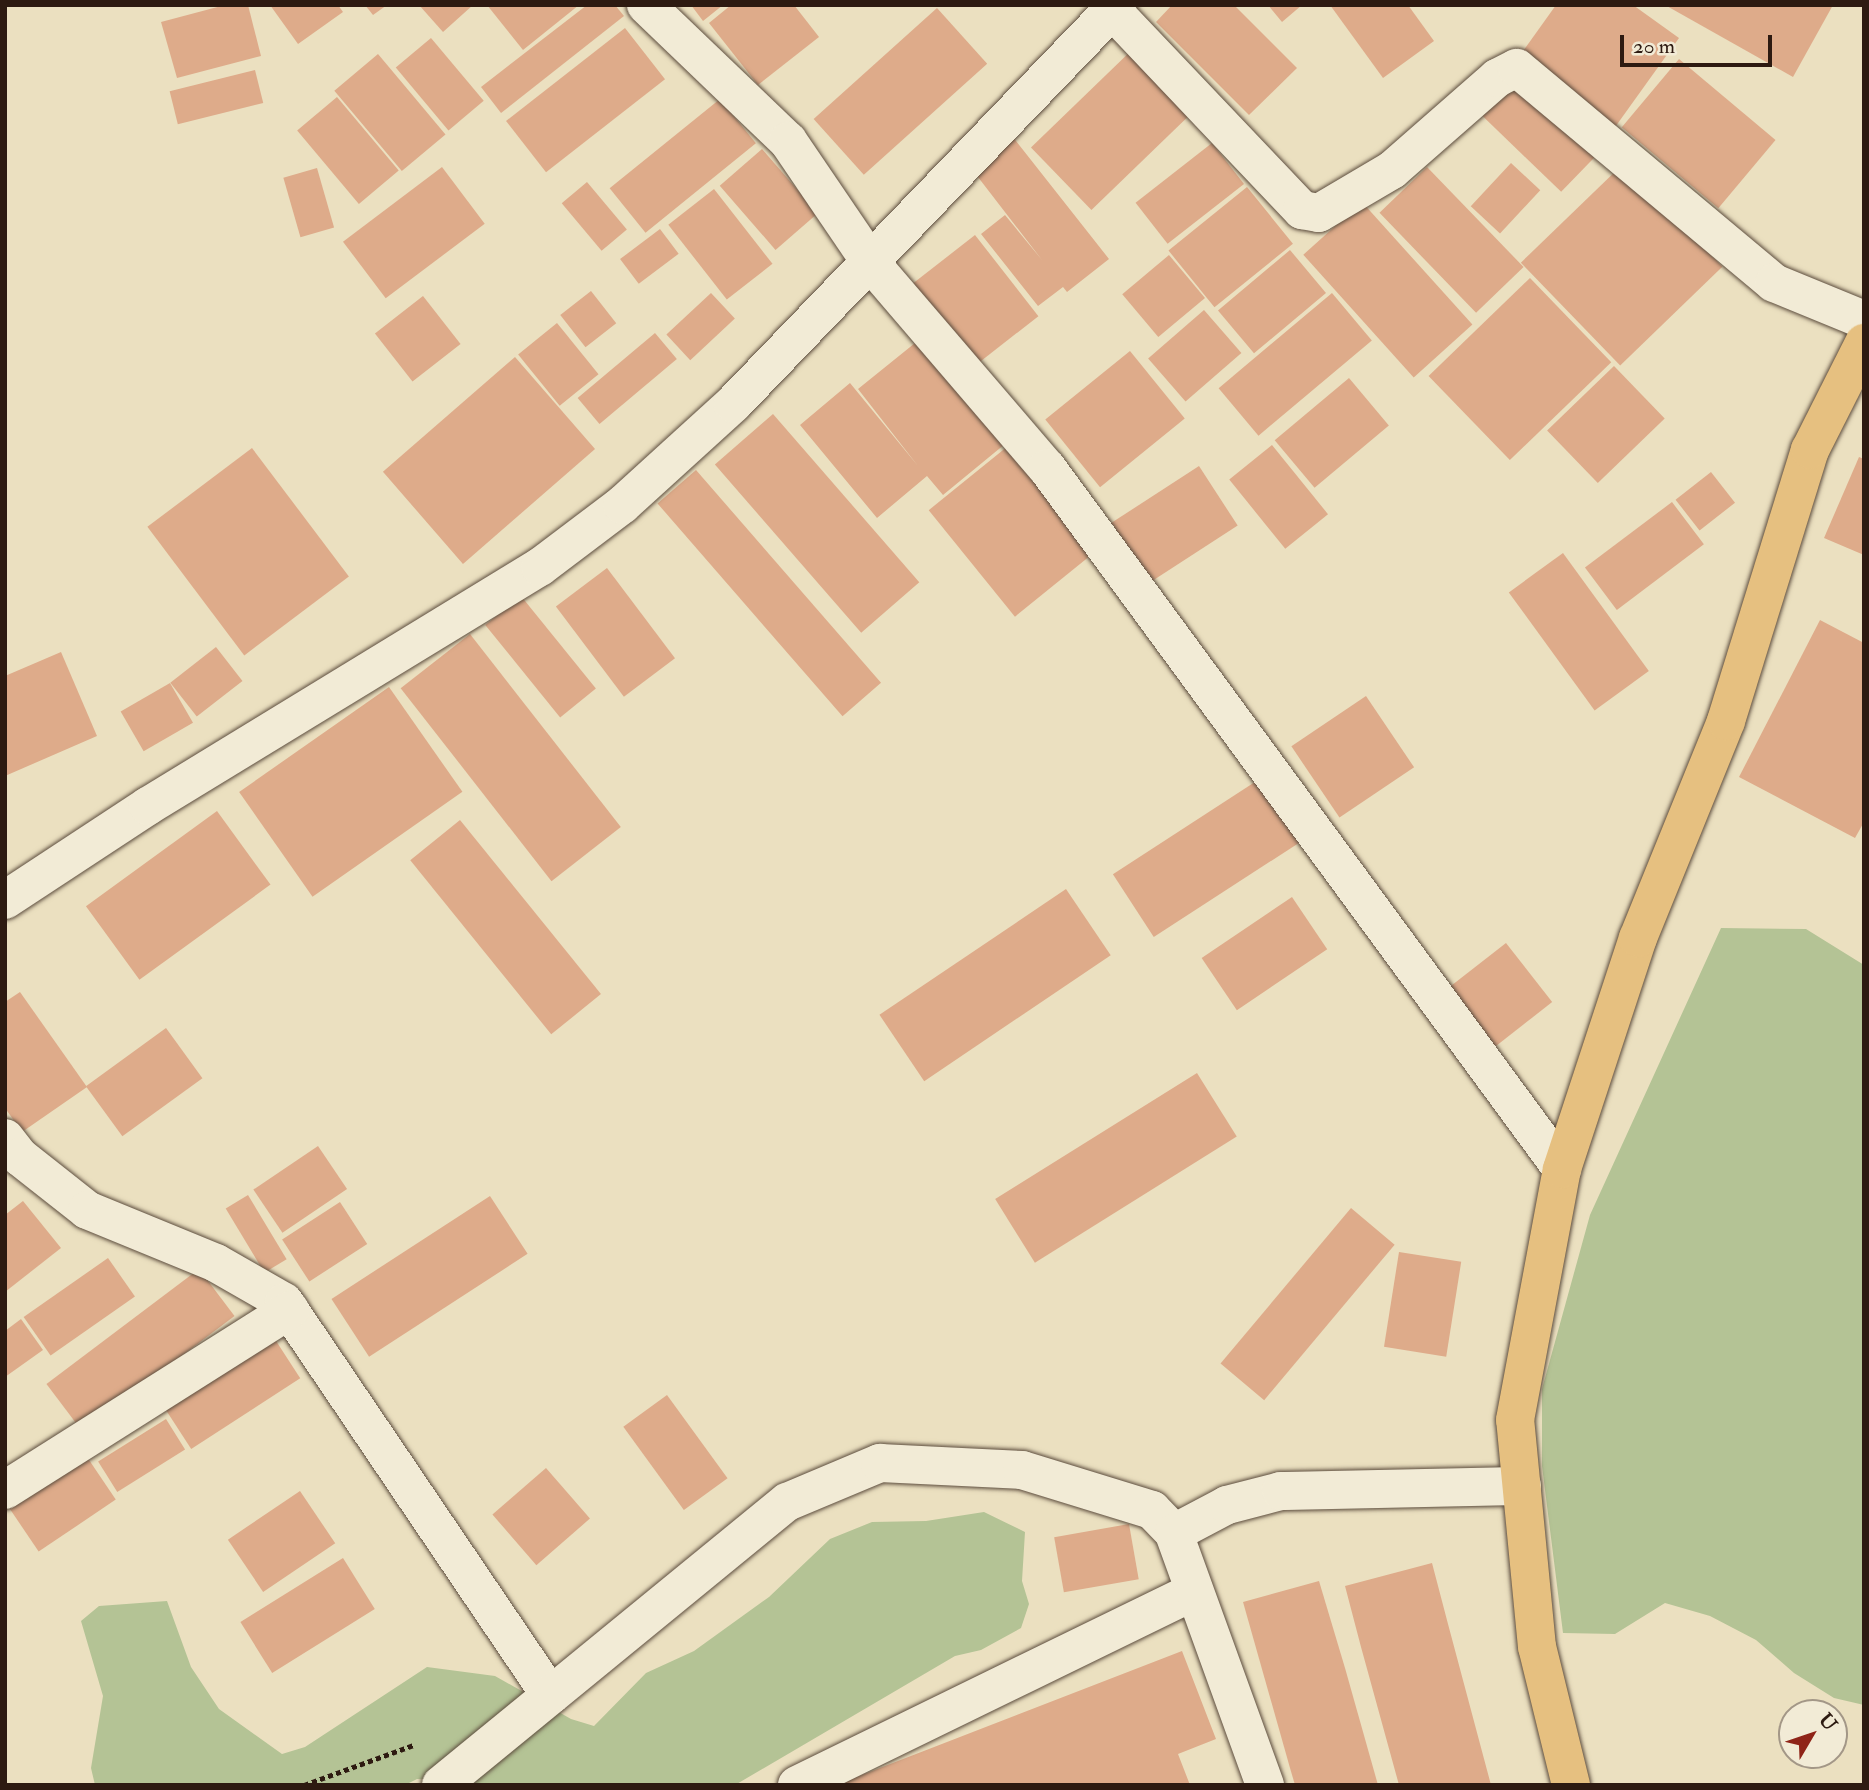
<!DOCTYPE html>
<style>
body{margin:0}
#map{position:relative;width:1869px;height:1790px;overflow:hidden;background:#ebe0c0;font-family:"IM FELL Double Pica",serif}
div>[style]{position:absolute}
.green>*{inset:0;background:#b4c395}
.building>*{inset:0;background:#deab8a;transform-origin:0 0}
.path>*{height:4.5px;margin-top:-2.25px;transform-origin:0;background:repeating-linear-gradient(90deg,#2d1a11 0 5px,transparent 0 8.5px)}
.roads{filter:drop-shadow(0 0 2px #5c4c3d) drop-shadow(0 0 2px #5c4c3d)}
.minor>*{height:38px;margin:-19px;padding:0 19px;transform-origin:19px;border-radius:19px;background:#f2ebd6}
.major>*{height:38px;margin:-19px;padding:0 19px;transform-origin:19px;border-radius:19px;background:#e6c080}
span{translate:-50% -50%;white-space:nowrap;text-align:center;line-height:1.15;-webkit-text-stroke:7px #f2ebd6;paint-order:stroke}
.frame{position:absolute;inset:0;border:7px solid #2d1a11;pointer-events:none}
.north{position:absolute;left:1778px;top:1699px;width:70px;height:70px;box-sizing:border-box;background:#f2ebd6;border:2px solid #a39787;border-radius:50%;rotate:51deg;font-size:19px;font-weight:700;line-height:28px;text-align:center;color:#2d1a11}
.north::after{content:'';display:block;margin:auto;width:24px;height:32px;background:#8f2418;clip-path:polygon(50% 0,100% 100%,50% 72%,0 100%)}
.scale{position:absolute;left:1620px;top:35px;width:152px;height:32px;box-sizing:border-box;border:4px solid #2d1a11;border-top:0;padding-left:9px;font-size:21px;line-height:24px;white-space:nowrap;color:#2d1a11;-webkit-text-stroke:5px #f2ebd6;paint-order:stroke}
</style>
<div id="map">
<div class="green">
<div style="clip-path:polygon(1721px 928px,1806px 929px,1864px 965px,1864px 1705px,1834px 1698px,1794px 1673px,1756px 1640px,1710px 1616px,1665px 1603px,1615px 1634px,1563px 1633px,1542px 1466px,1542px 1389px,1590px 1215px)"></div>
<div style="clip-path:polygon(984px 1512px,1025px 1532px,1022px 1581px,1029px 1604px,1021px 1628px,981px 1650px,955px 1656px,735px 1785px,443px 1785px,439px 1780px,417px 1779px,405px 1785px,95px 1785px,91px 1768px,103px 1696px,81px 1621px,99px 1606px,167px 1601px,191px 1667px,219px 1709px,282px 1754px,305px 1747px,427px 1667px,495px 1676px,571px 1719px,594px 1726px,646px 1673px,694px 1651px,769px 1597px,830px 1539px,872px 1522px,926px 1521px)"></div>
</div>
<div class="building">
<div style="clip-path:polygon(225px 5px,248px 5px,261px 56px,177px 78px,161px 22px)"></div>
<div style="clip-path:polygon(270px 5px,338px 5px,343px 12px,298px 44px)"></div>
<div style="clip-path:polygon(365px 5px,387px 5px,373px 15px)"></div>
<div style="clip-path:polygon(419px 5px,473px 5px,443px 32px)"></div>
<div style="clip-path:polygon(487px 5px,579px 5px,523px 50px)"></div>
<div style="clip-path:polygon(587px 5px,615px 5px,624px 16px,501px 113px,481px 87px)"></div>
<div style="clip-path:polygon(691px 5px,723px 5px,703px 21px)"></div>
<div style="clip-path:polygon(731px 5px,794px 5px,819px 37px,758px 85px,709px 23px)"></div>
<div style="clip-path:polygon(1172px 5px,1234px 5px,1297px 68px,1249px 115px,1156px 22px)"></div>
<div style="clip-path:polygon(1268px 5px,1302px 5px,1282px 22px)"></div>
<div style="clip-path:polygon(1330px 5px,1408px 5px,1434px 41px,1383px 78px)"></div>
<div style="clip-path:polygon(1556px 5px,1633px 5px,1679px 38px,1613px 130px,1516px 61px)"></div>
<div style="clip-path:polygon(1665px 5px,1833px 5px,1793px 77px)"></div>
<div style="left:937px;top:8px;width:75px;height:166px;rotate:48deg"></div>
<div style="left:625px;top:28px;width:65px;height:151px;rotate:52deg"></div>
<div style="left:431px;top:38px;width:82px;height:46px;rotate:50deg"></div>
<div style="left:1136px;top:46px;width:87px;height:146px;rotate:46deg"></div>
<div style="left:378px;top:54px;width:105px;height:57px;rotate:50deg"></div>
<div style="left:1679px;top:59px;width:126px;height:89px;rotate:40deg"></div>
<div style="left:255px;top:70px;width:34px;height:88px;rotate:76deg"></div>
<div style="left:1523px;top:73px;width:110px;height:59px;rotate:44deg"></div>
<div style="left:337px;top:97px;width:96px;height:52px;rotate:50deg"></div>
<div style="left:720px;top:99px;width:57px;height:142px;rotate:51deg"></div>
<div style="clip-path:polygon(1012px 136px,1109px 259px,1067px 292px,1063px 287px,1038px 306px,981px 234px,1005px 215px,1042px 260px,971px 168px)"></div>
<div style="left:1212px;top:143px;width:52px;height:97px;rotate:52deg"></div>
<div style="left:762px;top:149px;width:85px;height:56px;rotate:49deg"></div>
<div style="left:1511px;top:163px;width:40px;height:59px;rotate:43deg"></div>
<div style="left:1623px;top:164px;width:143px;height:142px;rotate:46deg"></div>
<div style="left:442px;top:167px;width:71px;height:124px;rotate:53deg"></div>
<div style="left:1427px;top:167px;width:139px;height:66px;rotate:46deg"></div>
<div style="left:317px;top:168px;width:62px;height:35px;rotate:74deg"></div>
<div style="left:587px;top:182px;width:62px;height:33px;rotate:50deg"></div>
<div style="left:1247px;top:187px;width:73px;height:101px;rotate:51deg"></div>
<div style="left:714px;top:189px;width:95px;height:58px;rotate:52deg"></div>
<div style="left:1362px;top:202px;width:165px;height:79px;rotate:48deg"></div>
<div style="left:660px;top:229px;width:31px;height:50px;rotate:53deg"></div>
<div style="left:975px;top:235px;width:103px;height:87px;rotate:52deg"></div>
<div style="left:1290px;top:250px;width:56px;height:94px;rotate:50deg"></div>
<div style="left:1169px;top:255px;width:56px;height:61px;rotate:50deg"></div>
<div style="left:1530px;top:278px;width:117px;height:141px;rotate:46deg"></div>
<div style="left:591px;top:291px;width:41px;height:39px;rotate:52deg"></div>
<div style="left:711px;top:293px;width:35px;height:61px;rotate:47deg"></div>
<div style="left:1332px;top:293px;width:62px;height:148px;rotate:50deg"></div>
<div style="left:423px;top:296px;width:61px;height:61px;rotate:52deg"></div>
<div style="left:1204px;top:310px;width:57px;height:74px;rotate:49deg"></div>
<div style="left:557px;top:323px;width:66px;height:50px;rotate:51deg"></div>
<div style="left:655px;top:333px;width:34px;height:101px;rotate:50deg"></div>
<div style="clip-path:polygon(920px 339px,1005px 444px,943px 495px,927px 476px,877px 518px,800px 425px,850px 383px,918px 466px,858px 389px)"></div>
<div style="left:1130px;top:351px;width:87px;height:109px;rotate:51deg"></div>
<div style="left:515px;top:357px;width:122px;height:175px;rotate:49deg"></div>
<div style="left:1614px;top:366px;width:73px;height:93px;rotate:46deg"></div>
<div style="left:1349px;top:378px;width:62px;height:97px;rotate:50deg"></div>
<div style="left:773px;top:414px;width:223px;height:77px;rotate:49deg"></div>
<div style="left:1272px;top:445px;width:89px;height:55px;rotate:51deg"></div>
<div style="left:1008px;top:446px;width:137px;height:102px;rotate:51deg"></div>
<div style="left:252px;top:448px;width:161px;height:131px;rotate:53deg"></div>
<div style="clip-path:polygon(1859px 457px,1864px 459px,1864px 555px,1824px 538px)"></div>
<div style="left:1199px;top:466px;width:71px;height:108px;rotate:57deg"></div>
<div style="left:696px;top:470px;width:282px;height:51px;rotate:49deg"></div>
<div style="left:1711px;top:472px;width:39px;height:45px;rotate:52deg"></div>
<div style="left:1672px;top:502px;width:53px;height:109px;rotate:53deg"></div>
<div style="left:1563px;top:553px;width:146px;height:67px;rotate:54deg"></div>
<div style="left:607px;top:568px;width:113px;height:64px;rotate:53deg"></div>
<div style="left:521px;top:596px;width:119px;height:46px;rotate:51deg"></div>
<div style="clip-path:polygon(1820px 620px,1864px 643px,1864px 822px,1855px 838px,1739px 777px)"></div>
<div style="left:470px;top:634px;width:245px;height:88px;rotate:52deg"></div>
<div style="left:216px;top:647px;width:43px;height:58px;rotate:52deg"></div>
<div style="clip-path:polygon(61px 652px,97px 736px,5px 776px,5px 676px)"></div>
<div style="left:170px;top:683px;width:46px;height:57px;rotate:60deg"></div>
<div style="left:389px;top:687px;width:128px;height:183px;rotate:55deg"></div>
<div style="left:1366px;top:696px;width:86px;height:90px;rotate:56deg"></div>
<div style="left:1258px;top:780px;width:75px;height:173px;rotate:57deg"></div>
<div style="left:217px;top:811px;width:91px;height:162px;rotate:54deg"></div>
<div style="left:460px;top:820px;width:224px;height:64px;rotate:51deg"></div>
<div style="left:1066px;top:889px;width:80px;height:225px;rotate:56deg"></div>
<div style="left:1292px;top:897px;width:63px;height:109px;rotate:56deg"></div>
<div style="left:1506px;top:943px;width:75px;height:81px;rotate:52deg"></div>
<div style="clip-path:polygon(20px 992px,87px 1087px,22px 1132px,5px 1108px,5px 1002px)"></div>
<div style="left:166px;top:1028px;width:62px;height:99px;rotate:54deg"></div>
<div style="left:1197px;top:1073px;width:75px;height:238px;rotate:58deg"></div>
<div style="left:318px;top:1146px;width:52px;height:78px;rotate:56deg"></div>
<div style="left:248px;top:1195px;width:75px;height:26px;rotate:59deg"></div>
<div style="left:490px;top:1196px;width:69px;height:189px;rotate:57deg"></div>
<div style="clip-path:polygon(23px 1201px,61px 1248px,5px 1292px,5px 1215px)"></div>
<div style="left:340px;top:1202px;width:50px;height:69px;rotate:57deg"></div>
<div style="left:1351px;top:1208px;width:57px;height:203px;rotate:40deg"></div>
<div style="left:1399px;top:1252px;width:63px;height:96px;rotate:9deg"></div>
<div style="left:108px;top:1258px;width:47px;height:103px;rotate:55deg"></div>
<div style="left:199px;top:1269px;width:59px;height:191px;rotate:53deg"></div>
<div style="clip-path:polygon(21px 1319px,43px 1350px,5px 1377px,5px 1331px)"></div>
<div style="left:267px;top:1327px;width:61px;height:130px;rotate:57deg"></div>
<div style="left:667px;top:1395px;width:103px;height:54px;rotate:54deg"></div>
<div style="left:166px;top:1419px;width:36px;height:80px;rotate:58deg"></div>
<div style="left:85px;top:1454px;width:55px;height:93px;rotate:56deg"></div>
<div style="left:546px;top:1468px;width:67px;height:71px;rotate:49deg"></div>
<div style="left:300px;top:1491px;width:63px;height:87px;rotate:56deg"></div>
<div style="left:1129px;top:1524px;width:56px;height:76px;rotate:80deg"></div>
<div style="left:343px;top:1558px;width:60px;height:121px;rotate:58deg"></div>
<div style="clip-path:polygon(1432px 1563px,1448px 1624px,1491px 1785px,1399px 1785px,1361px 1647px,1345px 1586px)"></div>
<div style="clip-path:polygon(1319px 1581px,1345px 1668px,1378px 1785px,1295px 1785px,1290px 1768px,1243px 1602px)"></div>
<div style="clip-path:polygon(1182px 1651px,1216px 1739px,1178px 1754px,1190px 1785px,836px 1785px)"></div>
</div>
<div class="path">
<div style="left:304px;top:1785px;width:117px;rotate:-20deg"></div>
</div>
<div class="roads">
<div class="minor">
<div style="left:646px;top:5px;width:197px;rotate:43.8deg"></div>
<div style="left:788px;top:141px;width:148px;rotate:55.8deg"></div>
<div style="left:871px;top:263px;width:270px;rotate:49.4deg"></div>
<div style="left:1047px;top:468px;width:870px;rotate:53.7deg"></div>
<div style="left:1112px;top:10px;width:276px;rotate:46.5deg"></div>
<div style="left:1302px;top:210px;width:17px;rotate:10deg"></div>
<div style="left:1319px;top:213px;width:85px;rotate:-30.5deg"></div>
<div style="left:1392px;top:170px;width:140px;rotate:-41.2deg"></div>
<div style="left:1497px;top:78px;width:22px;rotate:-27deg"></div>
<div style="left:1517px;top:68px;width:335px;rotate:39.9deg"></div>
<div style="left:1774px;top:283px;width:97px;rotate:22.3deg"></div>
<div style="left:5px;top:900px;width:171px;rotate:-33.3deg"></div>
<div style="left:148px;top:806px;width:459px;rotate:-31.4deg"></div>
<div style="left:540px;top:567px;width:103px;rotate:-37.1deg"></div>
<div style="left:622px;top:505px;width:150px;rotate:-42.3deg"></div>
<div style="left:733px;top:404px;width:554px;rotate:-46.1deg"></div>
<div style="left:5px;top:1138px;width:24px;rotate:52deg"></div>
<div style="left:20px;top:1157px;width:85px;rotate:38.3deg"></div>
<div style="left:87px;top:1210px;width:139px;rotate:22.3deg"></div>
<div style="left:216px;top:1263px;width:78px;rotate:29.8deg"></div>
<div style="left:284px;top:1302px;width:475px;rotate:55.9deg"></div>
<div style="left:5px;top:1490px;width:337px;rotate:-32.3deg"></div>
<div style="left:441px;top:1785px;width:447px;rotate:-39.3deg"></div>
<div style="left:787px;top:1502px;width:101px;rotate:-22.8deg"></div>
<div style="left:880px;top:1463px;width:142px;rotate:2.8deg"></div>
<div style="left:1022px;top:1470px;width:136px;rotate:17.1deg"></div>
<div style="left:1152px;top:1510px;width:32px;rotate:46deg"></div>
<div style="left:797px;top:1785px;width:442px;rotate:-26deg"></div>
<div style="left:1265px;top:1785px;width:268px;rotate:-109.9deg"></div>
<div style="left:1174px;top:1533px;width:60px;rotate:-27.8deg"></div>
<div style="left:1227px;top:1505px;width:56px;rotate:-14.5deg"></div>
<div style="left:1281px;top:1491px;width:241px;rotate:-1.2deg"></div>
</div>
<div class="major">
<div style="left:1571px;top:1785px;width:142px;rotate:-103.8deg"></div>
<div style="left:1537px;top:1647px;width:228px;rotate:-95.5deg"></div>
<div style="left:1515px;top:1420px;width:255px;rotate:-79.4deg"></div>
<div style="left:1562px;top:1169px;width:243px;rotate:-71.8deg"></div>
<div style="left:1638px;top:938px;width:234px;rotate:-67.9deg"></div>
<div style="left:1726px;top:721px;width:284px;rotate:-72.8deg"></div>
<div style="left:1810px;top:450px;width:120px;rotate:-63.2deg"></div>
</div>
</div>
<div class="frame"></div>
<div class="north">U</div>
<div class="scale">20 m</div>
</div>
